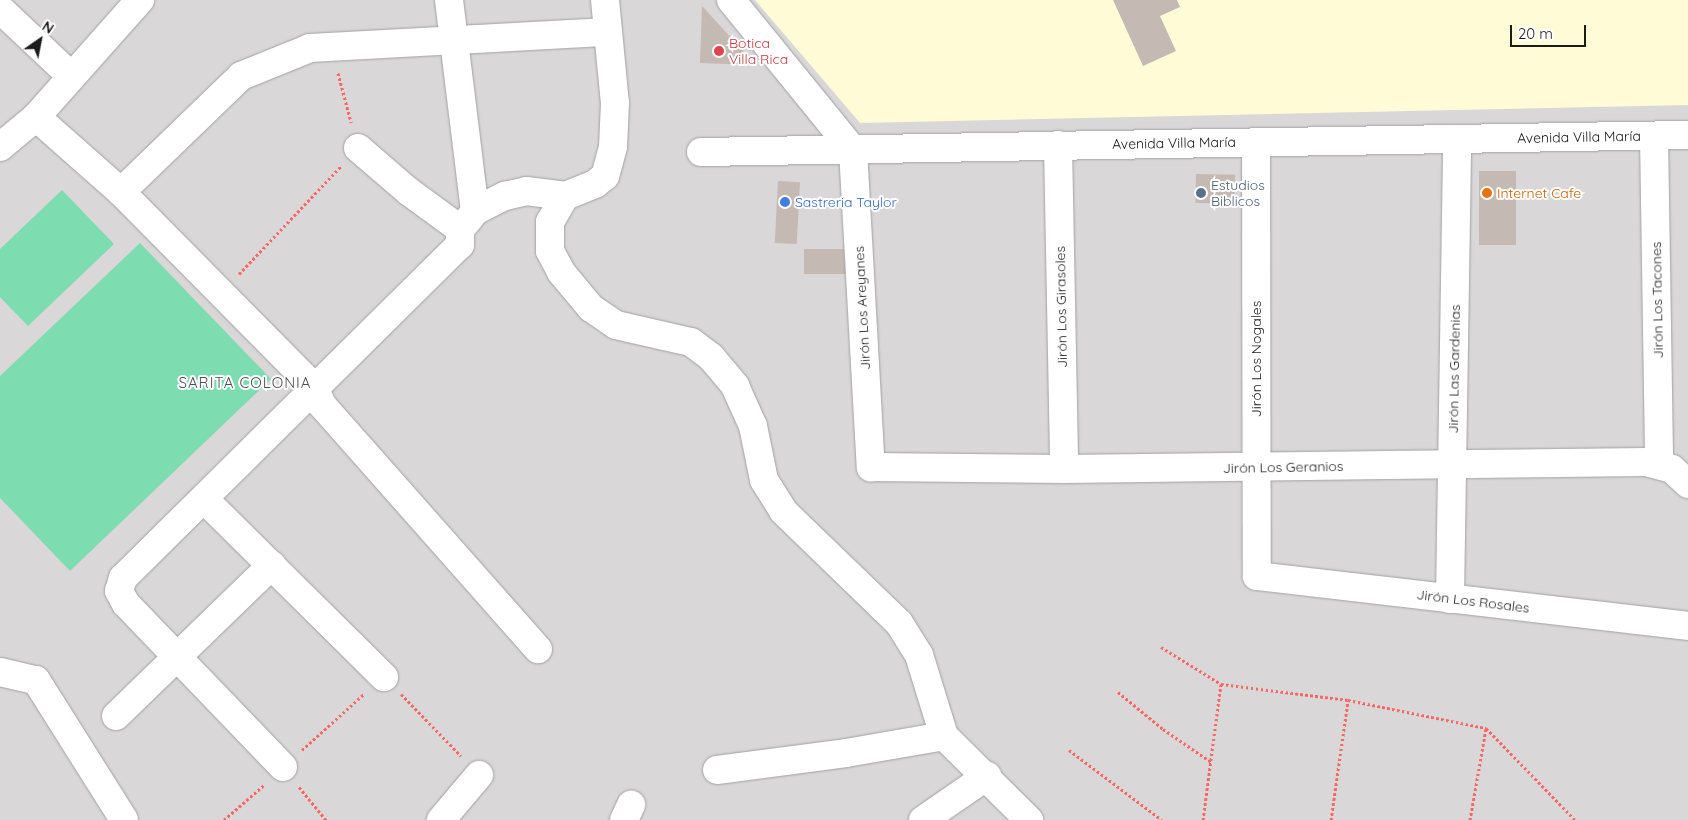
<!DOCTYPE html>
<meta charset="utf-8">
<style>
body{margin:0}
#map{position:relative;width:1688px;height:820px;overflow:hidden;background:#ece7e0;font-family:Quicksand,sans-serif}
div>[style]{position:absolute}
.residential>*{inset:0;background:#d9d7d8;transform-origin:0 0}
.education>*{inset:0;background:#fffbd6}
.pitch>*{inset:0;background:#7ddcb0}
.building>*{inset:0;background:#c4b9b3;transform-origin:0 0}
.path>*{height:3px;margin-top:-1.5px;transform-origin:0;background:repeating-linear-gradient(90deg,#f86865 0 2.5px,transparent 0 5px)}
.roads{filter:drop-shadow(0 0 1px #a2a2a2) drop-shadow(0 0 1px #a2a2a2)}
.minor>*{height:28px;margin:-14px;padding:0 14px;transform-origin:14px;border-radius:14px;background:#fff}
.dots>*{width:14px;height:14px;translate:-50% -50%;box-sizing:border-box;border:2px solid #fff;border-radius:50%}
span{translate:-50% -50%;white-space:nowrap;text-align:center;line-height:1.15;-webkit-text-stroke:4px #fff;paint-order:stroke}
.health-label{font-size:14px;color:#be3a42}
.left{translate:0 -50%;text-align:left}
.street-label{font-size:14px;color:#1b1b1b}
.service-label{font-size:14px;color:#4e5e75}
.food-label{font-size:14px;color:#c56008}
.shop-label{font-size:14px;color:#366cbe}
.neighbourhood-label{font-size:15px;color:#4e4e4e;letter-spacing:1px}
.north{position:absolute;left:15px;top:15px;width:50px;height:50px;-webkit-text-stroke:4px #fff;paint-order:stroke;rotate:33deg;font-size:14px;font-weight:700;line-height:20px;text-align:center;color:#1b1b1b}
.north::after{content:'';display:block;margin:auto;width:18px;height:22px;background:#1b1b1b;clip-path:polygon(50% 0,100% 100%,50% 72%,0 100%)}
.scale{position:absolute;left:1510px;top:25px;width:76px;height:22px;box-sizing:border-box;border:2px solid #1b1b1b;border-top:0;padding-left:6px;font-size:15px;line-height:18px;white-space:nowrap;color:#1b1b1b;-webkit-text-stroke:4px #fff;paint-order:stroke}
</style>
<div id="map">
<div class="residential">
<div style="left:0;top:0;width:1688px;height:820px"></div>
</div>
<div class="education">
<div style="clip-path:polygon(755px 0,1688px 0,1688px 105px,860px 123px)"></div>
</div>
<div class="pitch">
<div style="clip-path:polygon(62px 190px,114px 244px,28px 326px,0 297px,0 249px)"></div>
<div style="clip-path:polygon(140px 243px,271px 379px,70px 571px,0 498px,0 376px)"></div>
</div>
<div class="building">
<div style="clip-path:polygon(1113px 0,1177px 0,1180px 7px,1160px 16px,1176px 51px,1143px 66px)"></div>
<div style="clip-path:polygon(702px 6px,756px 65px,700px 63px)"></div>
<div style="left:1479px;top:171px;width:37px;height:74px"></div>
<div style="left:1196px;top:174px;width:39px;height:29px;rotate:1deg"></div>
<div style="left:778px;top:181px;width:22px;height:62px;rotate:3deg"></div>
<div style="left:804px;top:249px;width:44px;height:25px"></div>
</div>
<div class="path">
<div style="left:338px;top:73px;width:51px;rotate:75.1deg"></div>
<div style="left:239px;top:274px;width:149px;rotate:-46.6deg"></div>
<div style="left:1161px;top:647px;width:70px;rotate:31.7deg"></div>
<div style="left:1221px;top:684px;width:128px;rotate:7.2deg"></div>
<div style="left:1348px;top:700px;width:141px;rotate:11.5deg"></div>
<div style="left:1486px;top:728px;width:128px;rotate:45.9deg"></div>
<div style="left:1118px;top:692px;width:58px;rotate:39.4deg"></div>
<div style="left:1163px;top:729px;width:58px;rotate:34.5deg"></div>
<div style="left:401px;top:694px;width:86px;rotate:45.9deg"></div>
<div style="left:302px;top:750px;width:84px;rotate:-42.1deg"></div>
<div style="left:1069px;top:750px;width:116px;rotate:37deg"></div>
<div style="left:299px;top:787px;width:43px;rotate:50.7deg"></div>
<div style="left:224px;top:820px;width:53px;rotate:-41.2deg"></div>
<div style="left:1203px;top:820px;width:137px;rotate:-82.5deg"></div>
<div style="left:1331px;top:820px;width:121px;rotate:-81.9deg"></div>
<div style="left:1470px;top:820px;width:93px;rotate:-80.1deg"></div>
</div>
<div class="roads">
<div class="minor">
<div style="left:449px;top:0;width:213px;rotate:83deg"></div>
<div style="left:605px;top:0;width:103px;rotate:84.5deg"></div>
<div style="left:615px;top:103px;width:44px;rotate:92.6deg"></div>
<div style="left:613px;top:147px;width:30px;rotate:105deg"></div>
<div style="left:605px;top:176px;width:13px;rotate:141deg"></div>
<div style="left:595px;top:184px;width:32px;rotate:158deg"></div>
<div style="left:565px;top:196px;width:30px;rotate:120deg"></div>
<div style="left:550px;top:222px;width:29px;rotate:90deg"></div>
<div style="left:550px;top:251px;width:24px;rotate:62deg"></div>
<div style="left:561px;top:272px;width:47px;rotate:50.2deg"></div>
<div style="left:591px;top:308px;width:30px;rotate:34deg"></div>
<div style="left:616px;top:325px;width:77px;rotate:12.8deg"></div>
<div style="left:691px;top:342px;width:25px;rotate:37deg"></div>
<div style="left:711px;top:357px;width:38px;rotate:50deg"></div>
<div style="left:735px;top:386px;width:44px;rotate:65.8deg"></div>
<div style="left:753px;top:426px;width:55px;rotate:78.5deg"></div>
<div style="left:764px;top:480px;width:36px;rotate:58deg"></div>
<div style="left:783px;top:511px;width:161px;rotate:44deg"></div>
<div style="left:899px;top:623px;width:38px;rotate:58deg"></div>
<div style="left:919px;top:655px;width:85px;rotate:72.8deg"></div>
<div style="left:944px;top:736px;width:120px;rotate:44.7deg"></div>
<div style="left:731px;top:0;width:193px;rotate:50.9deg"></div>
<div style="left:0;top:9px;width:96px;rotate:43.3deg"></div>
<div style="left:36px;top:117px;width:113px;rotate:41.4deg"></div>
<div style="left:121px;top:192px;width:274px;rotate:45.3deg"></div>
<div style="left:314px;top:387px;width:20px;rotate:66deg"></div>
<div style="left:322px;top:405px;width:326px;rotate:48.5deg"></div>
<div style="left:1654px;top:136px;width:328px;rotate:89.1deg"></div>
<div style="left:1256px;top:142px;width:434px;rotate:89.9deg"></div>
<div style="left:1257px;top:576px;width:434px;rotate:6.6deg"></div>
<div style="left:1058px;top:145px;width:324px;rotate:88.9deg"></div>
<div style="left:0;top:147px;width:47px;rotate:-39.8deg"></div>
<div style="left:36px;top:117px;width:157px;rotate:-48.4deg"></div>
<div style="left:853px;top:150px;width:318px;rotate:86.8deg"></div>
<div style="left:871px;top:467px;width:193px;rotate:0.6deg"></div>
<div style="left:1064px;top:469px;width:582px;rotate:-0.69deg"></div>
<div style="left:1646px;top:462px;width:27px;rotate:15deg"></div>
<div style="left:1672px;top:469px;width:22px;rotate:43deg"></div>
<div style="left:701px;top:152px;width:987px;rotate:-0.99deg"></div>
<div style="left:121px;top:192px;width:167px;rotate:-44deg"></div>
<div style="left:241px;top:76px;width:74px;rotate:-22.1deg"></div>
<div style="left:310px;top:48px;width:298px;rotate:-3.1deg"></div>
<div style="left:465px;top:224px;width:16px;rotate:-52deg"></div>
<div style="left:475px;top:211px;width:34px;rotate:-27deg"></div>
<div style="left:505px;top:196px;width:22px;rotate:-13deg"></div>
<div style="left:526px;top:191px;width:39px;rotate:7deg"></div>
<div style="left:205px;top:500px;width:252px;rotate:44.7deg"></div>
<div style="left:1450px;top:599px;width:460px;rotate:-89.1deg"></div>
<div style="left:0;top:672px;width:37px;rotate:13deg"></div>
<div style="left:36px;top:680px;width:165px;rotate:57.8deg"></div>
<div style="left:116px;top:716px;width:217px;rotate:-44.1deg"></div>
<div style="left:283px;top:767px;width:226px;rotate:-133.9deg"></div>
<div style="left:126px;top:604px;width:15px;rotate:-118deg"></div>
<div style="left:119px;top:591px;width:14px;rotate:-73deg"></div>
<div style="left:123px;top:578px;width:474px;rotate:-44.7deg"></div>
<div style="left:460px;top:245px;width:16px;rotate:-90deg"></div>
<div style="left:460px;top:229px;width:64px;rotate:-143.8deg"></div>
<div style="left:408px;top:191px;width:66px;rotate:-139.3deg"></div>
<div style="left:717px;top:770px;width:130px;rotate:-7.5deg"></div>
<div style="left:846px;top:753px;width:99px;rotate:-9.8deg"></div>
<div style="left:441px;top:820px;width:59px;rotate:-49.8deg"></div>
<div style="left:624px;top:820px;width:17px;rotate:-65deg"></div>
<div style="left:923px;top:820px;width:78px;rotate:-34.5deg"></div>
</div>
</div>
<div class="dots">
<div style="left:719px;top:51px;background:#e0444e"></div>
<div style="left:1201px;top:193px;background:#5c6f8a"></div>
<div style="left:1487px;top:193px;background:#e8710a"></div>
<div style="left:785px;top:202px;background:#3f7fe0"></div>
</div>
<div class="health-label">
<span class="left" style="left:729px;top:51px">Botica<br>Villa Rica</span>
</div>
<div class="street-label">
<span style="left:1579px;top:137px;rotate:-1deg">Avenida Villa María</span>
<span style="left:1174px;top:143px;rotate:-1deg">Avenida Villa María</span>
<span style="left:1657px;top:300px;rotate:-91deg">Jirón Los Tacones</span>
<span style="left:1061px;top:307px;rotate:-91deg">Jirón Los Girasoles</span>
<span style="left:862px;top:308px;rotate:-93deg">Jirón Los Areyanes</span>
<span style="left:1256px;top:359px;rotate:-90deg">Jirón Los Nogales</span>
<span style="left:1454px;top:369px;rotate:-89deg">Jirón Las Gardenias</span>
<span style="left:1283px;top:467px;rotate:-1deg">Jirón Los Geranios</span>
<span style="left:1473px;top:601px;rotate:7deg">Jirón Los Rosales</span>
</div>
<div class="service-label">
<span class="left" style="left:1211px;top:193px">Estudios<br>Biblicos</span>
</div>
<div class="food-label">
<span class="left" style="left:1497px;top:193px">Internet Cafe</span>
</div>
<div class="shop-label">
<span class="left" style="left:795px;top:202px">Sastreria Taylor</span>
</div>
<div class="neighbourhood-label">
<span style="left:245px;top:383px">SARITA COLONIA</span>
</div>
<div class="north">N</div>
<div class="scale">20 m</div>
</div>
